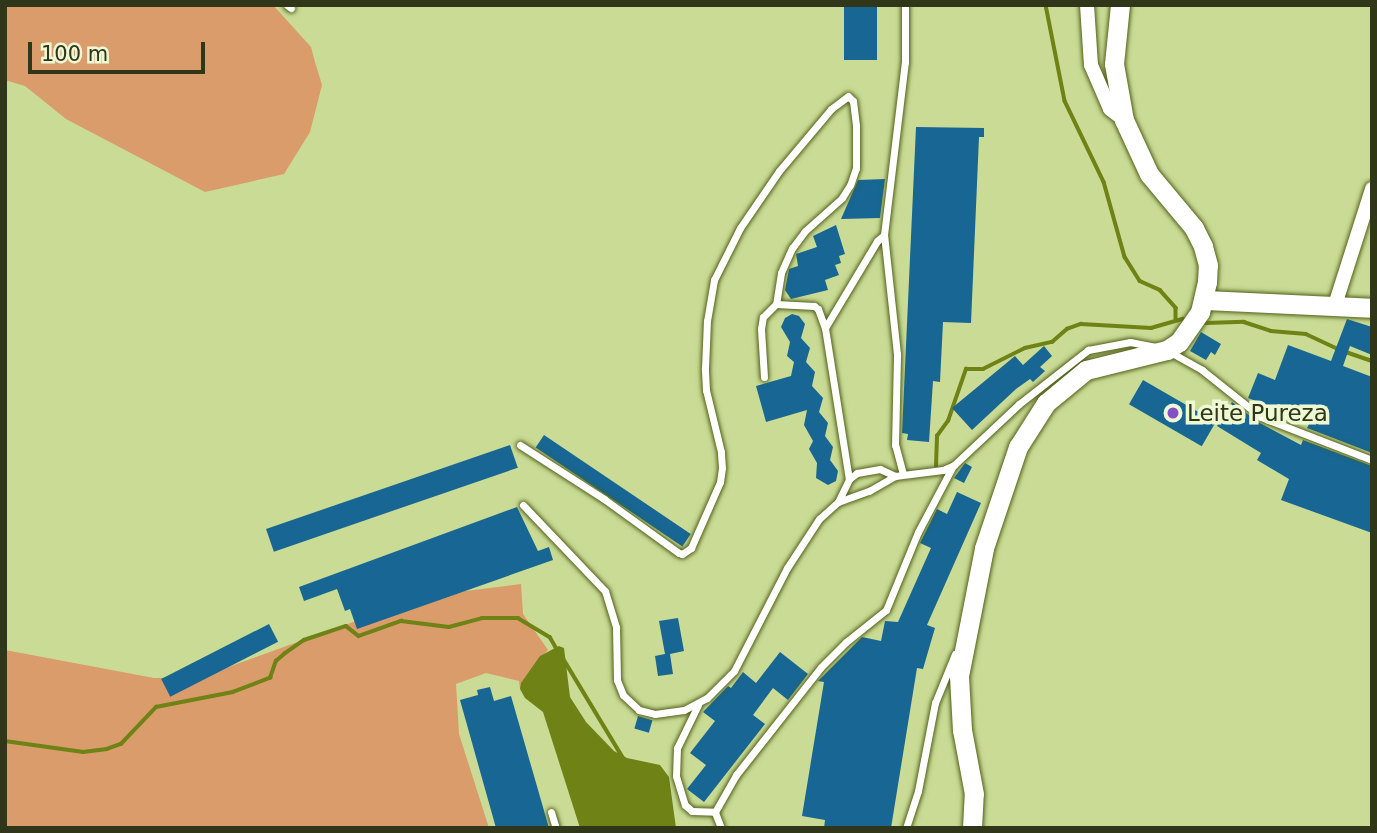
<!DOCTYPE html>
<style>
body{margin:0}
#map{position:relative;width:1377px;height:833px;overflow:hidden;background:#c9db94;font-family:"DejaVu Sans",sans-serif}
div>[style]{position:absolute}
.green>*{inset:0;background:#d99c6a}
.water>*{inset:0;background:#6e8216}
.stream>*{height:3.5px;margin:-1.75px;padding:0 1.75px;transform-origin:1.75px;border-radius:1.75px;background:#6e8216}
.building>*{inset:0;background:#176693;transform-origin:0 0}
.roads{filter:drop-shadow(0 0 2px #53611a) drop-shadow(0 0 2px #53611a)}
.lane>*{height:7px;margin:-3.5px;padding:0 3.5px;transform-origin:3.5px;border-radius:3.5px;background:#fff}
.street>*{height:14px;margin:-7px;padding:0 7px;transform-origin:7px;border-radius:7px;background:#fff}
.secondary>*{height:19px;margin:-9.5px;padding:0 9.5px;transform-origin:9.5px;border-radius:9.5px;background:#fff}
.dots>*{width:19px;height:19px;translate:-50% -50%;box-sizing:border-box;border:4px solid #eef8d4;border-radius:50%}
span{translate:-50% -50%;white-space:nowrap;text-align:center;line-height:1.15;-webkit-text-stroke:7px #eef8d4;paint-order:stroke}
.poi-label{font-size:23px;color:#2f3619}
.left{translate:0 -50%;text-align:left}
.frame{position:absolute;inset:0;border:7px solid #2f3619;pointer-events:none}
.scale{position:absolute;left:28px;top:42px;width:177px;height:32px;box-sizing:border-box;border:4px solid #2f3619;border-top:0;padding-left:9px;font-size:21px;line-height:24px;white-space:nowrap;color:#2f3619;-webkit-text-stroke:5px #eef8d4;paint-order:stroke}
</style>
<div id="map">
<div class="green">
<div style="clip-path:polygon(5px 5px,273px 5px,311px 47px,315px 62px,322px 85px,310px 132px,284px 174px,205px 192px,66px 119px,25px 86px,5px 80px)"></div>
<div style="clip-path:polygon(521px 584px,523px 614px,548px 650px,533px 666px,520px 689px,519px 681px,486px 673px,456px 684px,459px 734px,489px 828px,5px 828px,5px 650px,154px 678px,201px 677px,425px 596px)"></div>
</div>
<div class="water">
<div style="clip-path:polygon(559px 646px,564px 648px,570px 697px,586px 722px,614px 751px,627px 758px,660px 765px,669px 777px,676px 828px,580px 828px,543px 712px,525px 698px,520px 689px,521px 683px,540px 656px)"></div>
</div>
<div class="stream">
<div style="left:1046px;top:5px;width:98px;rotate:78.8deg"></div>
<div style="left:1065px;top:101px;width:90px;rotate:64.3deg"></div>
<div style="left:1104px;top:182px;width:78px;rotate:74.4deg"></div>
<div style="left:1125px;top:257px;width:28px;rotate:58deg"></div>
<div style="left:1140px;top:281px;width:22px;rotate:24deg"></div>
<div style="left:1160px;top:290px;width:24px;rotate:48deg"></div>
<div style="left:1176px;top:308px;width:10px;rotate:90deg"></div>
<div style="left:1206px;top:323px;width:38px;rotate:-2deg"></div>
<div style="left:1244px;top:322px;width:28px;rotate:18deg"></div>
<div style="left:1271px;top:331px;width:35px;rotate:5deg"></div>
<div style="left:1306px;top:334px;width:35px;rotate:25deg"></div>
<div style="left:1346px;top:352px;width:28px;rotate:19deg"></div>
<div style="left:936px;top:466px;width:30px;rotate:-88deg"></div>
<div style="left:937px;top:436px;width:19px;rotate:-54deg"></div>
<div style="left:948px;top:421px;width:55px;rotate:-70.9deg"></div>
<div style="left:966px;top:369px;width:17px"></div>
<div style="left:983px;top:369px;width:47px;rotate:-26.6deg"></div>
<div style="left:1025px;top:348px;width:28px;rotate:-13deg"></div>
<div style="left:1052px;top:342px;width:20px;rotate:-41deg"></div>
<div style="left:1067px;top:329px;width:15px;rotate:-20deg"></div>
<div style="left:1081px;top:324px;width:70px;rotate:3.3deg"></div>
<div style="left:1151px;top:328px;width:33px;rotate:-16deg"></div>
<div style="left:563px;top:658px;width:118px;rotate:58.9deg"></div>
<div style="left:5px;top:741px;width:79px;rotate:8deg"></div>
<div style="left:83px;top:752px;width:24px;rotate:-7deg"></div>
<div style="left:107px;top:749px;width:15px;rotate:-20deg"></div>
<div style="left:121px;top:744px;width:51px;rotate:-46.6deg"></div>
<div style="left:156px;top:707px;width:78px;rotate:-11deg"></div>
<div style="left:233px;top:692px;width:40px;rotate:-21deg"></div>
<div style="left:270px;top:678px;width:18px;rotate:-71deg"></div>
<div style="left:276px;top:661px;width:11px;rotate:-41deg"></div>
<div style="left:284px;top:654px;width:24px;rotate:-35deg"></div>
<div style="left:304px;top:640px;width:44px;rotate:-18.4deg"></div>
<div style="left:346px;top:626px;width:16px;rotate:38deg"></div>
<div style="left:359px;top:636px;width:45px;rotate:-19.7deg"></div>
<div style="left:401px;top:621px;width:48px;rotate:7.1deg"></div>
<div style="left:449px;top:627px;width:34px;rotate:-15deg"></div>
<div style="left:482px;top:618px;width:36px"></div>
<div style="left:518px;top:618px;width:37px;rotate:31deg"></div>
<div style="left:550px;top:637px;width:14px;rotate:60deg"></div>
</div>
<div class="building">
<div style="left:844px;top:5px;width:33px;height:55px"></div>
<div style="clip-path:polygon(916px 127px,984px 128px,984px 137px,979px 137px,971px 323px,943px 322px,940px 382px,933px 381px,929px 442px,907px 440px,908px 434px,902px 433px)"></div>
<div style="clip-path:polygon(885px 179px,880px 218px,841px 219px,858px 180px)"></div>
<div style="clip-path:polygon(836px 225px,845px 254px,839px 256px,841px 263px,835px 265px,839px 275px,825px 280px,828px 290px,791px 299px,785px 290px,789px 269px,798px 266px,796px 254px,817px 247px,813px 236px)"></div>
<div style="clip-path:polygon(792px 314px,799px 316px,805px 324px,801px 338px,810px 348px,806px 362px,815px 372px,812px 386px,823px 398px,819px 412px,828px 423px,825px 436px,833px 447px,830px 460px,838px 471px,836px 481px,828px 485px,816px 478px,817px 463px,809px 449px,813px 441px,804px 425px,807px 410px,766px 422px,756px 386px,791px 376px,794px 362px,787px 356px,790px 342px,781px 327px,785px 318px)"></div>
<div style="clip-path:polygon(1347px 319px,1372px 327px,1372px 355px,1350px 346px,1343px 366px,1372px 377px,1372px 453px,1307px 428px,1310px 422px,1248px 398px,1258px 373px,1275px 380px,1288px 345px,1331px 361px)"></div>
<div style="clip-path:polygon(1201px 332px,1221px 344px,1215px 355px,1211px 352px,1206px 360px,1190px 351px)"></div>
<div style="clip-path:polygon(1044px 346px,1052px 356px,1040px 367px,1045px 371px,1033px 382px,1030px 379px,1016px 389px,972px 430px,952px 408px,1015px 356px,1023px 365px)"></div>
<div style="left:1143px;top:380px;width:84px;height:28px;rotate:30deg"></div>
<div style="clip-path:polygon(1232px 402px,1258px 422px,1301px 445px,1303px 440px,1372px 466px,1372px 533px,1281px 500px,1289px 479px,1257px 460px,1261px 453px,1217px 426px)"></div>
<div style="left:544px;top:435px;width:177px;height:15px;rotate:34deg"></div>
<div style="left:510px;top:445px;width:24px;height:258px;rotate:71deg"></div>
<div style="clip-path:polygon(965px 463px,972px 467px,964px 483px,954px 478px)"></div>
<div style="clip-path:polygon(957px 492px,981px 503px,927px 625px,935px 628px,923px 669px,917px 668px,891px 828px,824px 828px,825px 820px,802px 816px,824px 682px,818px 681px,862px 637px,881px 641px,885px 621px,898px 622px,931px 548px,920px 543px,937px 509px,947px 514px)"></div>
<div style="clip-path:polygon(517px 507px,538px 551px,549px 547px,553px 560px,357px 629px,350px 609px,345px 611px,337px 589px,304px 601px,299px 587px)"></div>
<div style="clip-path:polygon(678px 618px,684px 651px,670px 654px,673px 674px,658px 676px,655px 656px,665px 654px,659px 621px)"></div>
<div style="left:269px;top:624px;width:20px;height:121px;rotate:63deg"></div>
<div style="clip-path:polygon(780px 652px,808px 674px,788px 700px,773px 688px,753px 715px,765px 724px,704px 802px,687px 789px,706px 765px,690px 753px,715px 721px,703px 712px,728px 686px,731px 688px,743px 672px,756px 683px)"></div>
<div style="clip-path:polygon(490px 687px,494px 701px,511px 696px,549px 828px,496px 828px,460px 700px,478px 695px,477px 690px)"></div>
<div style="left:638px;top:716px;width:15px;height:13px;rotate:16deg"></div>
</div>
<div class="roads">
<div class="lane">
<div style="left:287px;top:5px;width:5px;rotate:37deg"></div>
<div style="left:825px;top:328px;width:101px;rotate:-59.1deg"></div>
<div style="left:877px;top:241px;width:9px;rotate:-41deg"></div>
<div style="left:1170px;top:352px;width:37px;rotate:29deg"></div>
<div style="left:1202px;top:370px;width:75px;rotate:38.5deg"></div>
<div style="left:1261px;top:417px;width:119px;rotate:21.2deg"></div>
<div style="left:764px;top:377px;width:48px;rotate:-93.6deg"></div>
<div style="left:761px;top:329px;width:12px;rotate:-81deg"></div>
<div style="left:763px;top:317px;width:18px;rotate:-45deg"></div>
<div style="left:776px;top:304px;width:38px;rotate:3deg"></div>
<div style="left:814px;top:306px;width:5px;rotate:37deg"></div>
<div style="left:818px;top:309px;width:20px;rotate:70deg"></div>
<div style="left:825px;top:328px;width:153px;rotate:81deg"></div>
<div style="left:520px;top:445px;width:100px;rotate:32.7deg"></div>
<div style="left:604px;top:499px;width:92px;rotate:35.8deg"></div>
<div style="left:679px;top:553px;width:3px;rotate:18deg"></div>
<div style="left:682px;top:554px;width:11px;rotate:-34deg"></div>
<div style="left:691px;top:548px;width:72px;rotate:-66.3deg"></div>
<div style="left:720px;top:482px;width:14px;rotate:-82deg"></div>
<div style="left:722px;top:468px;width:16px;rotate:-94deg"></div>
<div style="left:721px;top:452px;width:64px;rotate:-103.6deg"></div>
<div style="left:706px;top:390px;width:22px;rotate:-93deg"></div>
<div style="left:705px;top:368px;width:47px;rotate:-87.6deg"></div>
<div style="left:707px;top:321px;width:42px;rotate:-80.3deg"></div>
<div style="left:714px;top:280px;width:58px;rotate:-63.4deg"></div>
<div style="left:740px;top:228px;width:69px;rotate:-55.6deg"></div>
<div style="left:779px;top:171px;width:81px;rotate:-50deg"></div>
<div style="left:831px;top:109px;width:21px;rotate:-37deg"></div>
<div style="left:848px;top:96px;width:7px;rotate:45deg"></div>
<div style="left:853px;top:101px;width:25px;rotate:83deg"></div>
<div style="left:856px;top:126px;width:42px;rotate:90deg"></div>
<div style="left:856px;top:168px;width:18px;rotate:109deg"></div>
<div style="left:850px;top:185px;width:15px;rotate:122deg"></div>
<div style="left:842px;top:198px;width:50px;rotate:138.3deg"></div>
<div style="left:805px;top:231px;width:21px;rotate:127deg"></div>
<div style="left:792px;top:248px;width:27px;rotate:114deg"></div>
<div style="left:781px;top:273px;width:31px;rotate:99deg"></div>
<div style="left:903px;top:474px;width:30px;rotate:-105deg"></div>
<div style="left:895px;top:445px;width:91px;rotate:-88.7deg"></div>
<div style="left:897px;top:354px;width:120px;rotate:-96.2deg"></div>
<div style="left:884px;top:235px;width:174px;rotate:-83.1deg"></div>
<div style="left:905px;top:62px;width:57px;rotate:-90deg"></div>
<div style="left:838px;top:502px;width:25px;rotate:-64deg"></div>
<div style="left:849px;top:479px;width:10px;rotate:-37deg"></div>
<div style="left:857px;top:473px;width:23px;rotate:-10deg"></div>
<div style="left:880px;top:469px;width:17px;rotate:25deg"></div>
<div style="left:523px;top:505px;width:119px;rotate:46.4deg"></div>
<div style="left:605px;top:591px;width:38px;rotate:73deg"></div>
<div style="left:616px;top:627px;width:53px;rotate:88.9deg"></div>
<div style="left:617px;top:680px;width:16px;rotate:68deg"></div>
<div style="left:623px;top:695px;width:22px;rotate:43deg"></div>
<div style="left:639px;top:710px;width:16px;rotate:14deg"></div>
<div style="left:655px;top:714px;width:29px;rotate:-8deg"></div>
<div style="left:684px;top:710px;width:26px;rotate:-28deg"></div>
<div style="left:707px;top:698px;width:38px;rotate:-45deg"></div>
<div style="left:734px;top:671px;width:116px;rotate:-62.8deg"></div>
<div style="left:787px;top:568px;width:59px;rotate:-56.9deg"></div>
<div style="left:819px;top:519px;width:25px;rotate:-42deg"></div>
<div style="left:838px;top:502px;width:33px;rotate:-20deg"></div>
<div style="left:869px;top:491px;width:30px;rotate:-30deg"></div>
<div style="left:895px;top:476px;width:48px;rotate:-7.1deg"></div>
<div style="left:943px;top:470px;width:12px;rotate:-24deg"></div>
<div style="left:954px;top:465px;width:89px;rotate:-43.2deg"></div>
<div style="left:1019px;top:404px;width:88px;rotate:-38deg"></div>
<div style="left:1088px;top:350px;width:43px;rotate:-10.8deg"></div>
<div style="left:1130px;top:342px;width:25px;rotate:11deg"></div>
<div style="left:698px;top:705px;width:48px;rotate:116deg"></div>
<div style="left:677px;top:748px;width:28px;rotate:92deg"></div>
<div style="left:676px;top:776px;width:30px;rotate:73deg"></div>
<div style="left:685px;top:805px;width:9px;rotate:41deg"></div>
<div style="left:692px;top:811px;width:23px;rotate:2deg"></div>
<div style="left:551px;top:812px;width:17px;rotate:73deg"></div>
<div style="left:721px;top:828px;width:17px;rotate:-111deg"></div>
<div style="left:715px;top:812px;width:43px;rotate:-60.4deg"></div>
<div style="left:736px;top:775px;width:137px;rotate:-51.8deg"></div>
<div style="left:821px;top:667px;width:35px;rotate:-45deg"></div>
<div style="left:846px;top:642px;width:51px;rotate:-38.7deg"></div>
<div style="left:886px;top:610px;width:84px;rotate:-67.7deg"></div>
<div style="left:918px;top:532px;width:75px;rotate:-62.1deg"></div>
<div style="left:906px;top:828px;width:39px;rotate:-72deg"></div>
<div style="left:918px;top:791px;width:90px;rotate:-79.1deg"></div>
<div style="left:935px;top:703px;width:53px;rotate:-67.8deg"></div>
</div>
<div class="street">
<div style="left:1087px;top:5px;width:60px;rotate:86.2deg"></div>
<div style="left:1091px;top:65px;width:48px;rotate:66.6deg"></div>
<div style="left:1110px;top:109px;width:18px;rotate:38deg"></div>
<div style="left:1335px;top:305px;width:122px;rotate:-72.3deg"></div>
</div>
<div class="secondary">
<div style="left:1204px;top:300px;width:168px;rotate:2.7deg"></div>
<div style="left:972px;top:828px;width:34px;rotate:-87deg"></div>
<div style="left:974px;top:794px;width:65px;rotate:-100.6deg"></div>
<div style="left:962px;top:730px;width:54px;rotate:-93.2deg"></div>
<div style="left:959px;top:676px;width:130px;rotate:-78.9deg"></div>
<div style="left:984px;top:548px;width:107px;rotate:-71.4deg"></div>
<div style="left:1018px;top:447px;width:52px;rotate:-57.5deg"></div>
<div style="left:1046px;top:403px;width:52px;rotate:-39.5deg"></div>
<div style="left:1086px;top:370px;width:83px;rotate:-13.9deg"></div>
<div style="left:1167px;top:350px;width:14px;rotate:-34deg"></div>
<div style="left:1179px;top:342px;width:37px;rotate:-55deg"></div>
<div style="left:1200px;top:312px;width:31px;rotate:-77deg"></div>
<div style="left:1207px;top:282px;width:17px;rotate:-87deg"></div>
<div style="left:1208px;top:265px;width:20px;rotate:-105deg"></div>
<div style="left:1203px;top:246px;width:20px;rotate:-117deg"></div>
<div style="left:1194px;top:228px;width:70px;rotate:-129.8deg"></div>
<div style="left:1149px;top:174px;width:60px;rotate:-114.8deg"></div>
<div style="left:1124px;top:120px;width:57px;rotate:-100.1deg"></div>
<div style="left:1114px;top:64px;width:59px;rotate:-84.2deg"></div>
</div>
</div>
<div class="dots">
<div style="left:1173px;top:413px;background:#8350c8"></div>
</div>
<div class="poi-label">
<span class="left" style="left:1187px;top:413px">Leite Pureza</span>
</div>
<div class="frame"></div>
<div class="scale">100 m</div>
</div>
